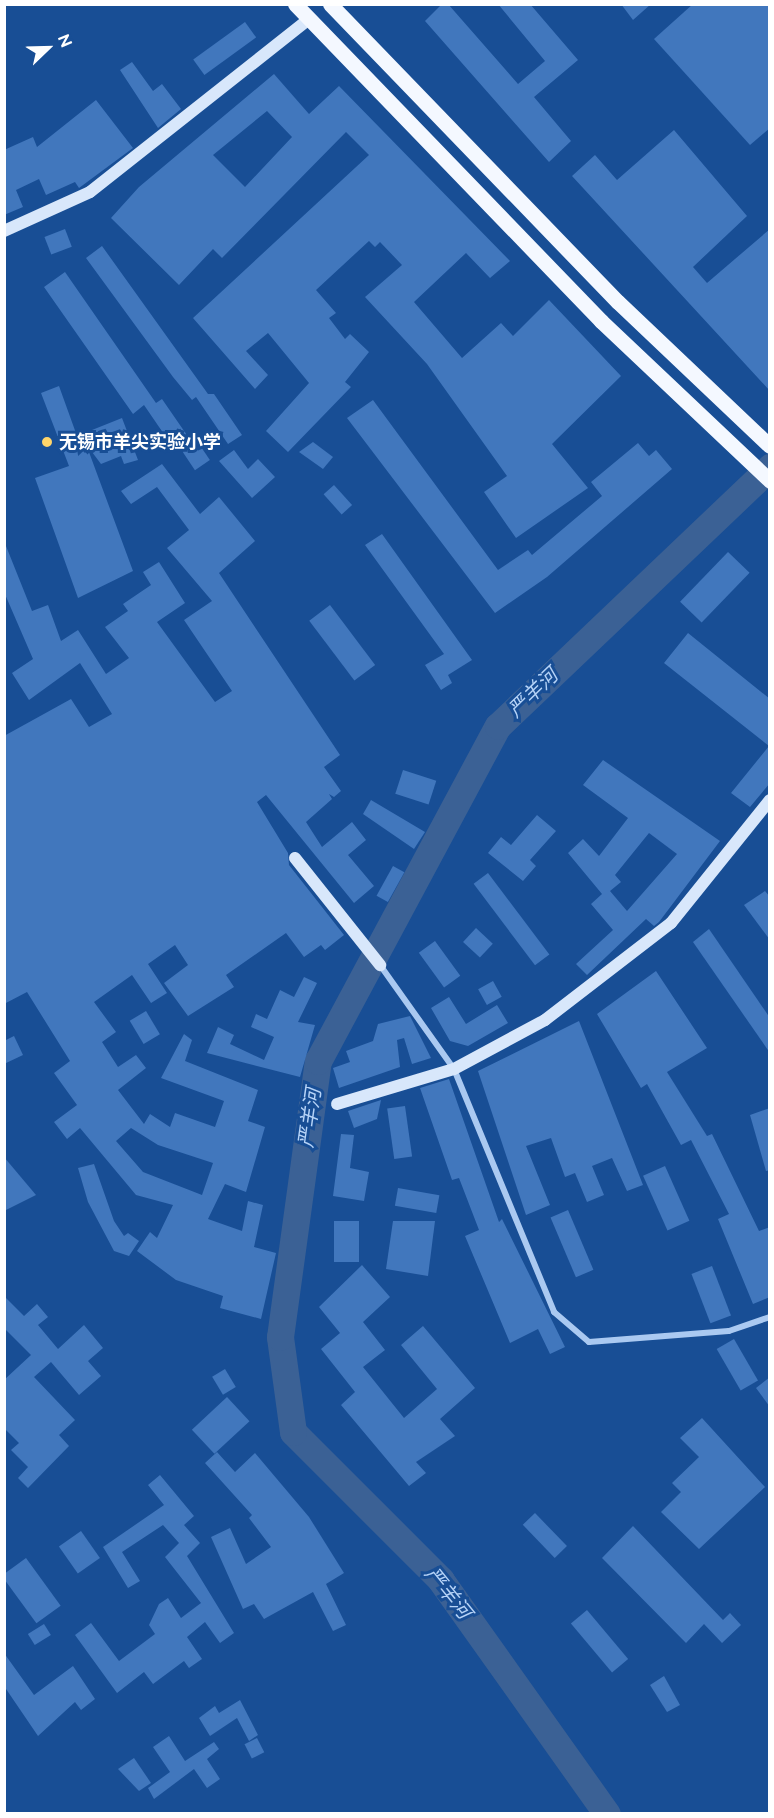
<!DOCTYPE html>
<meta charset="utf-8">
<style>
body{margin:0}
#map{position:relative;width:774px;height:1818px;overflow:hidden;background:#184e95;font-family:Raleway,"Noto Sans SC",sans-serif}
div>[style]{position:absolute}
.river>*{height:27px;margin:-13.5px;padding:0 13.5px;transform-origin:13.5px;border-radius:13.5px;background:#3b6195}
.building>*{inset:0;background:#4177bd;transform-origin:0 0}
.street>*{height:6px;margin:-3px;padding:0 3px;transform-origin:3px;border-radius:3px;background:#aac9f1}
.secondary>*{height:12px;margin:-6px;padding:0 6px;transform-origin:6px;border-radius:6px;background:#d8e7fb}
.primary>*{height:15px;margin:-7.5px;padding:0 7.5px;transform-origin:7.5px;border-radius:7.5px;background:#f4f8ff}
.dots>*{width:16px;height:16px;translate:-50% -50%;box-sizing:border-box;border:3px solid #184e95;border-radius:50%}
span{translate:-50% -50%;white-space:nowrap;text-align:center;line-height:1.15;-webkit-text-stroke:6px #184e95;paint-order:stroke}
.poi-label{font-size:18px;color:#fff;font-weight:700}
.left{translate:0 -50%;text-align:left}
.water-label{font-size:20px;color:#b6d3f7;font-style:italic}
.frame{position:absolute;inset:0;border:6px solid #fff;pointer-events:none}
.north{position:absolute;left:18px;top:18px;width:60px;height:60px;-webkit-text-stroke:4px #184e95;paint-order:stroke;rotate:67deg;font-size:16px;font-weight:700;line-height:24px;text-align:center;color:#fff}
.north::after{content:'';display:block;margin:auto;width:21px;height:27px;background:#fff;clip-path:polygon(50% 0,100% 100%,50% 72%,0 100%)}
</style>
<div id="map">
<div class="river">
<div style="left:607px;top:1814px;width:287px;rotate:-125.4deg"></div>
<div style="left:441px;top:1580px;width:209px;rotate:-135deg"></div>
<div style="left:293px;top:1432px;width:96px;rotate:-97.8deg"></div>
<div style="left:280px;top:1337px;width:279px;rotate:-82.2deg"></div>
<div style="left:318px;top:1061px;width:380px;rotate:-61.8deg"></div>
<div style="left:498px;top:726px;width:376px;rotate:-43.6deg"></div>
</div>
<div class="building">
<div style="clip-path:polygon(442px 4px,448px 4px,518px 84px,545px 61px,498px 4px,530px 4px,578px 60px,534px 97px,571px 141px,549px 162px,425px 21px)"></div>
<div style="clip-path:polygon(621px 4px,651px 4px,633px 20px)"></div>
<div style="clip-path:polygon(693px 4px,770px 4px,770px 128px,750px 145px,654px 39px)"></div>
<div style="left:245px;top:22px;width:19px;height:64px;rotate:54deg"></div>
<div style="clip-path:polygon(132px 62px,153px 91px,162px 84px,181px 109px,158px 128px,120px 70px)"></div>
<div style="clip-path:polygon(evenodd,274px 74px,309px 114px,339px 86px,510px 261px,490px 278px,466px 253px,414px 302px,462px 358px,501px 323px,513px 336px,549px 300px,621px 376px,552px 444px,588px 488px,516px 538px,484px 492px,507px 476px,427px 364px,365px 297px,402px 265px,380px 242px,375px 247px,369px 241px,316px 290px,336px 313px,329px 318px,345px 339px,350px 334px,369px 352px,345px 382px,351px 387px,288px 452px,266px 431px,309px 383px,268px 333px,246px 351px,268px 375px,255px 389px,193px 318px,369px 155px,346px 132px,222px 258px,213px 249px,179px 285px,111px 218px,139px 187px,274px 74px,267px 111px,292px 137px,245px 187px,213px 155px,267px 111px)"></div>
<div style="clip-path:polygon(96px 100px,133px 148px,79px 188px,75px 182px,46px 195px,39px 179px,16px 190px,23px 207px,4px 215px,4px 150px,33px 137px,37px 147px)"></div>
<div style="clip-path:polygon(674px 130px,747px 216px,693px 267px,707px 283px,770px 229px,770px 391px,572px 176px,595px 155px,617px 180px)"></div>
<div style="left:65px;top:229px;width:19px;height:22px;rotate:69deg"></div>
<div style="clip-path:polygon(102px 246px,208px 394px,214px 394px,242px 435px,228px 444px,196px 397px,192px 400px,173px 377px,86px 258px)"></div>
<div style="clip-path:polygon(65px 272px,156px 403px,162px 399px,191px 441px,170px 443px,144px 405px,133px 414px,44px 287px)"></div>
<div style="clip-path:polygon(59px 386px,77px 436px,122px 418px,138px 460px,124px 464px,121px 456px,101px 464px,86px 444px,133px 571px,78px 598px,35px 478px,69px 466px,41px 393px)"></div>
<div style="clip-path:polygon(373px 400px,498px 570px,528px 550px,532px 555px,602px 496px,591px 482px,638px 443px,649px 456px,656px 450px,672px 469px,547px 577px,495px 613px,347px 418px)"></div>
<div style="left:197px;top:441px;width:23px;height:18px;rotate:56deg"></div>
<div style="clip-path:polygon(313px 442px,333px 457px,323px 469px,299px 452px)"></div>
<div style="clip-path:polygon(234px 450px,248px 469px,258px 459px,275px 477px,252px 498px,219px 461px)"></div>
<div style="clip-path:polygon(evenodd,162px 464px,200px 514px,219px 497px,255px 541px,219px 573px,340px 755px,324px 767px,341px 791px,334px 797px,329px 794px,332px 799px,306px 822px,322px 847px,352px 822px,366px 840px,348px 855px,374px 886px,354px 903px,266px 795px,257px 802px,288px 853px,289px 865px,344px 935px,325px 950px,321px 945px,304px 957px,286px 933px,226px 975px,234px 987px,188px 1016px,164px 983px,188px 965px,175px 945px,148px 964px,167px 993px,151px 1003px,132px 975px,94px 1002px,116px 1032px,102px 1042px,118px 1067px,136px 1055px,146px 1068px,118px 1090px,144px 1124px,150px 1114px,170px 1127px,175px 1113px,215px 1127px,224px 1101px,161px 1078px,184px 1034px,192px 1040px,185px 1061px,258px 1090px,248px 1121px,265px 1127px,246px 1192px,225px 1184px,208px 1219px,242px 1231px,248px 1201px,263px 1205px,254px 1247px,276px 1253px,261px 1319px,220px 1308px,223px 1296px,176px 1280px,137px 1251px,150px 1232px,157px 1238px,173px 1205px,136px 1195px,80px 1128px,67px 1139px,54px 1122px,77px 1105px,54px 1073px,70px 1061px,27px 992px,4px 1004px,4px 736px,71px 699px,89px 727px,112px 714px,80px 663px,29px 700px,12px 673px,33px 659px,4px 592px,4px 541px,32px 611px,48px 605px,61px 641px,78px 630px,106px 674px,129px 658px,105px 627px,128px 611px,123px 604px,151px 585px,143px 572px,159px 562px,185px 603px,157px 622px,215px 702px,232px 691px,184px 620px,212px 601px,167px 548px,189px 530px,157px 487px,131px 504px,121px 491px,162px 464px,131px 1128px,158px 1145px,213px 1163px,202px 1195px,143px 1172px,116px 1141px,131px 1128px)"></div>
<div style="left:334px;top:485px;width:27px;height:14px;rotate:48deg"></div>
<div style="clip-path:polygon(382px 534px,472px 660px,448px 675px,452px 683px,441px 690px,425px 665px,444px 654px,365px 545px)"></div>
<div style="left:728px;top:552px;width:30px;height:69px;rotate:44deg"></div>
<div style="left:330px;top:605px;width:75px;height:26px;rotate:53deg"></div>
<div style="clip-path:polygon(688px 633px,770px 699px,770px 783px,750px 807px,731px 793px,769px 746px,664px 663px)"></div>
<div style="clip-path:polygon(evenodd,603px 760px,720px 841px,659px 922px,654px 926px,646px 919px,587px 975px,576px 964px,613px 930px,591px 904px,602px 894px,568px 853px,583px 839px,599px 856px,628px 818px,583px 785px,603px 760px,649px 833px,677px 854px,627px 911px,610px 891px,621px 882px,615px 875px,649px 833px)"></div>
<div style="left:403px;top:770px;width:35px;height:25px;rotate:18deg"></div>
<div style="clip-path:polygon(371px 800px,425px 832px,414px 849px,363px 814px)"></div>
<div style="clip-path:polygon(537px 815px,556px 831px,530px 860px,536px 866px,523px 881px,488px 853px,501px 837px,511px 845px)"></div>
<div style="left:393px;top:866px;width:13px;height:34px;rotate:29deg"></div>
<div style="left:488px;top:873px;width:102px;height:18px;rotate:53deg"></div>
<div style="clip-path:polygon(765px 891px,770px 897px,770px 940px,744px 905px)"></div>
<div style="left:476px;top:928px;width:23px;height:19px;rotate:43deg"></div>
<div style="clip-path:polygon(709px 929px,770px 1018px,770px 1053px,693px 942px)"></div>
<div style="left:435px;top:941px;width:43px;height:20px;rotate:54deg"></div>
<div style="clip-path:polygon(656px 971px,707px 1048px,667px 1072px,707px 1136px,712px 1134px,759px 1231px,770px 1227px,770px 1297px,753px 1304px,718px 1219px,729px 1214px,691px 1140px,681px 1145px,647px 1084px,641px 1088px,597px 1014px)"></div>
<div style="clip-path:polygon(304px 977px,317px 983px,298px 1022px,315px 1025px,300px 1077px,207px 1053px,218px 1027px,234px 1035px,230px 1044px,264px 1060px,274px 1037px,251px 1027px,256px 1014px,267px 1019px,280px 990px,294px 997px)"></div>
<div style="left:493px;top:981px;width:18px;height:17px;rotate:61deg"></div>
<div style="clip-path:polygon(449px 997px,466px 1024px,497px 1005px,508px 1023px,468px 1046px,450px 1041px,431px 1008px)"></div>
<div style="left:146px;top:1011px;width:27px;height:19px;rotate:59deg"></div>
<div style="clip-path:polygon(410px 1016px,431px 1058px,412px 1064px,404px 1038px,397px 1040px,400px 1067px,339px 1088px,333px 1068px,350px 1062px,346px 1051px,373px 1041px,378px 1024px)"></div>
<div style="clip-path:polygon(579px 1021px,643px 1185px,627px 1191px,612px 1158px,592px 1166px,604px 1195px,587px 1202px,575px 1173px,565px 1177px,551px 1138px,526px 1146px,550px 1205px,526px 1215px,478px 1071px)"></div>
<div style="clip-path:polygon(14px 1036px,23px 1055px,4px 1064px,4px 1041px)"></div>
<div style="clip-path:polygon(449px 1079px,499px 1222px,502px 1219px,565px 1347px,550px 1354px,538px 1329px,510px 1343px,465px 1236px,479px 1230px,459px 1178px,452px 1180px,420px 1088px)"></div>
<div style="clip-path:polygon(381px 1100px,377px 1119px,354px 1128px,348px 1111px)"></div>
<div style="left:405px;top:1106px;width:51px;height:18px;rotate:82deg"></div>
<div style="clip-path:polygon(770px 1108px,770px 1170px,766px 1171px,750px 1115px)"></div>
<div style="clip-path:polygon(341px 1134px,354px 1135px,350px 1168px,369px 1172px,364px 1201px,333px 1196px)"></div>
<div style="clip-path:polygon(4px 1157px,36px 1195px,4px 1211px)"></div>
<div style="clip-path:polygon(94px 1164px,114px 1221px,124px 1236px,128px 1233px,139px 1241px,129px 1256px,114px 1251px,88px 1202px,78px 1168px)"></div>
<div style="left:665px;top:1166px;width:60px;height:24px;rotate:66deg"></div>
<div style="left:398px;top:1188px;width:42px;height:18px;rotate:10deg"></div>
<div style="left:568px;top:1210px;width:65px;height:19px;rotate:67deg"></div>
<div style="left:359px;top:1221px;width:41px;height:25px;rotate:90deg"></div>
<div style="clip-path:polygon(393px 1221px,435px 1221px,428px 1276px,386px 1269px)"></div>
<div style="clip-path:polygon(362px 1265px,390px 1297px,363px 1322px,385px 1350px,363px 1367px,404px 1418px,437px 1389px,401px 1345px,423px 1326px,475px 1388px,440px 1419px,455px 1436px,416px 1462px,426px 1473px,409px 1486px,341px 1405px,355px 1392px,321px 1349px,340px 1333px,319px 1307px)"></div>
<div style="left:712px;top:1266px;width:53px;height:22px;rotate:69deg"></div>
<div style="clip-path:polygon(4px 1296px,24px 1316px,37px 1304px,48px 1317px,38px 1325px,58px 1349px,84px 1325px,103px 1348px,88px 1361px,101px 1376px,79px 1395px,51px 1362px,34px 1377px,75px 1420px,59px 1435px,69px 1446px,28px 1488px,18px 1478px,28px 1467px,11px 1450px,19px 1443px,4px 1428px,4px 1380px,31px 1355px,4px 1328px)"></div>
<div style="left:734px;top:1339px;width:48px;height:20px;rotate:60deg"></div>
<div style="left:225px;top:1369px;width:21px;height:15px;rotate:59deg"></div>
<div style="clip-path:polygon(770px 1377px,770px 1407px,756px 1388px)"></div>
<div style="left:227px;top:1397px;width:33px;height:48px;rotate:47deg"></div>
<div style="clip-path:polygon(702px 1418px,765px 1487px,699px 1549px,661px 1512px,681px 1492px,672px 1483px,699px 1457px,680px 1438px)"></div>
<div style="clip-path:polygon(217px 1452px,235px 1472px,255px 1453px,309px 1517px,344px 1573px,326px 1584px,346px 1625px,333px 1631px,313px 1592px,264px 1619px,254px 1604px,243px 1609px,211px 1537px,230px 1528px,246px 1564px,271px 1547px,249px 1518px,252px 1515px,205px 1463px)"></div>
<div style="clip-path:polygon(160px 1475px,194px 1516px,184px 1525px,200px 1543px,187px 1556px,234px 1633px,220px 1643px,205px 1622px,187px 1637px,202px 1659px,189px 1668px,184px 1661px,153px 1684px,144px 1672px,117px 1693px,75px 1635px,91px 1623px,119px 1661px,155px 1634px,149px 1625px,159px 1604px,168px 1598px,181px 1618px,201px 1603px,165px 1557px,179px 1543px,163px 1525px,122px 1552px,140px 1581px,128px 1588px,103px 1547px,164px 1505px,148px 1485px)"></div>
<div style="left:535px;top:1513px;width:46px;height:17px;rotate:46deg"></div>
<div style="clip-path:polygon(633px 1526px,723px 1620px,730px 1613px,741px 1625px,722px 1643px,704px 1624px,686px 1643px,602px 1558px)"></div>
<div style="left:81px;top:1531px;width:33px;height:27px;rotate:55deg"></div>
<div style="left:26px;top:1558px;width:59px;height:30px;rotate:54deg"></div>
<div style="left:587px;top:1610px;width:64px;height:21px;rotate:50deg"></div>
<div style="left:44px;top:1624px;width:13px;height:19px;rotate:58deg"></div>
<div style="clip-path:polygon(4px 1653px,34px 1695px,73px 1666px,95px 1699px,81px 1710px,75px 1702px,38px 1736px,4px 1686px)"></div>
<div style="clip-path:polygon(664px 1676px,680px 1705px,667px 1712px,650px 1685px)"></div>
<div style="clip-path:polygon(240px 1700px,258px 1735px,249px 1741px,237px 1718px,210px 1736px,199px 1718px,215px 1706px,219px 1713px)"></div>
<div style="clip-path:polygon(169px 1736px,185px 1761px,214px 1742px,219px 1749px,207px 1759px,220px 1779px,207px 1788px,194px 1769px,154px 1799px,148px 1788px,170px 1772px,153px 1747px)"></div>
<div style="left:257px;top:1738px;width:16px;height:14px;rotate:63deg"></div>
<div style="clip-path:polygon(134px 1758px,151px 1783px,139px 1791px,118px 1769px)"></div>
</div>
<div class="street">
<div style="left:380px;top:965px;width:128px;rotate:54.6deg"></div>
<div style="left:454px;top:1069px;width:263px;rotate:67.6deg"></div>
<div style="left:554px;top:1312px;width:46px;rotate:40.6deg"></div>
<div style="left:589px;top:1342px;width:140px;rotate:-4.5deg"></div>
<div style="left:729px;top:1331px;width:43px;rotate:-18.9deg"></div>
</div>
<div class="secondary">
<div style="left:4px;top:231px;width:94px;rotate:-24.4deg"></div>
<div style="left:90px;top:192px;width:279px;rotate:-38.3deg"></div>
<div style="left:295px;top:858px;width:137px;rotate:51.5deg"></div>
<div style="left:337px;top:1104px;width:122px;rotate:-16.7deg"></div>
<div style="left:454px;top:1069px;width:103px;rotate:-28.3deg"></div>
<div style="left:545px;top:1020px;width:159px;rotate:-37.6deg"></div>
<div style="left:671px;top:923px;width:158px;rotate:-51.2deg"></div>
</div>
<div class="primary">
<div style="left:295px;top:4px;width:441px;rotate:46deg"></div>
<div style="left:601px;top:321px;width:233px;rotate:43.4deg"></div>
<div style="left:330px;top:4px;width:414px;rotate:46deg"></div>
<div style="left:618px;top:302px;width:209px;rotate:43.5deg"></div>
</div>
<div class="dots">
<div style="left:47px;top:442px;background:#ffd56a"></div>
</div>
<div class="poi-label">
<span class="left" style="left:59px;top:442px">无锡市羊尖实验小学</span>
</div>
<div class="water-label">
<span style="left:533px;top:693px;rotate:-44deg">严羊河</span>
<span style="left:310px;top:1118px;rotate:-82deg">严羊河</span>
<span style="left:448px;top:1593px;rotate:51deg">严羊河</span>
</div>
<div class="frame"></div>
<div class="north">N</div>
</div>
